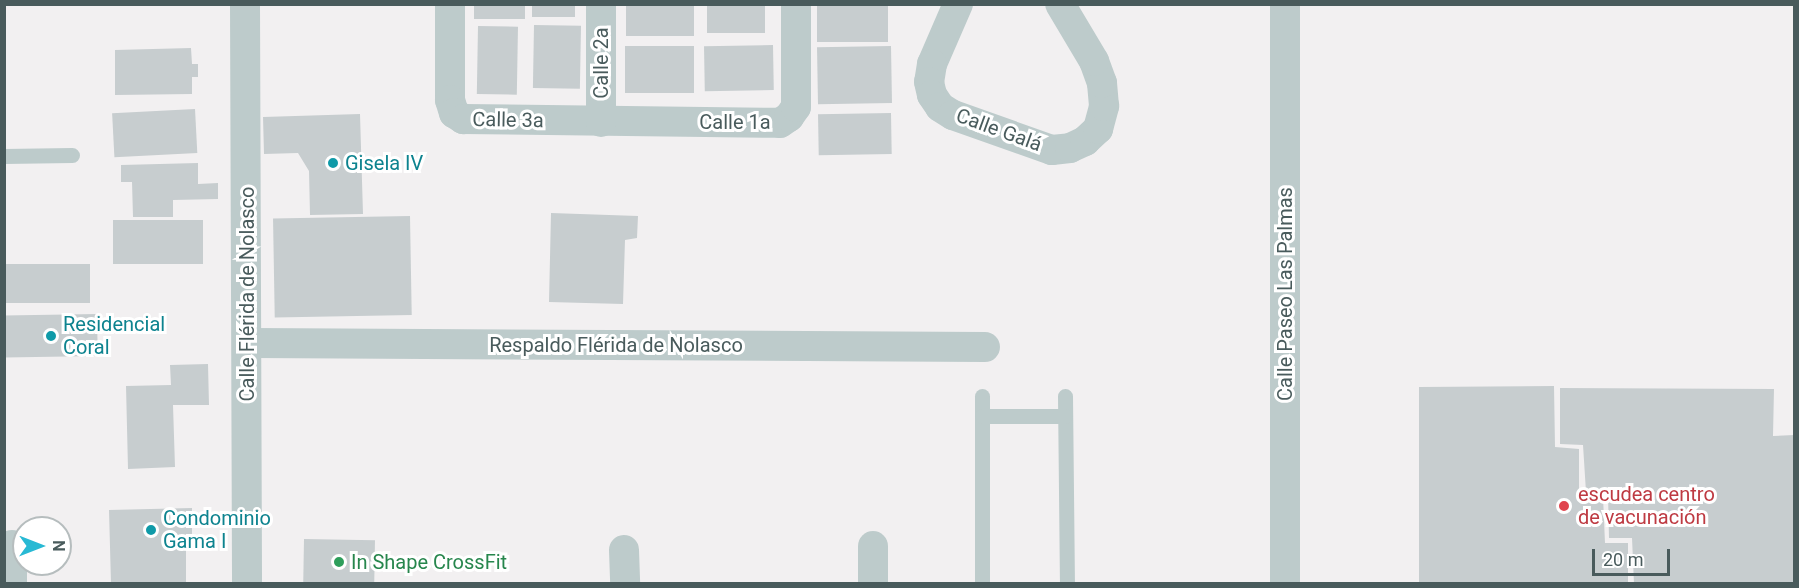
<!DOCTYPE html>
<meta charset="utf-8">
<style>
body{margin:0}
#map{position:relative;width:1799px;height:588px;overflow:hidden;background:#f2f0f1;font-family:Roboto,sans-serif}
div>[style]{position:absolute}
.building>*{inset:0;background:#c7cdcf;transform-origin:0 0}
.lane>*{height:15px;margin:-7.5px;padding:0 7.5px;transform-origin:7.5px;border-radius:7.5px;background:#bdcbcb}
.street>*{height:30px;margin:-15px;padding:0 15px;transform-origin:15px;border-radius:15px;background:#bdcbcb}
.dots>*{width:16px;height:16px;translate:-50% -50%;box-sizing:border-box;border:3px solid #fff;border-radius:50%}
span{translate:-50% -50%;white-space:nowrap;text-align:center;line-height:1.15;-webkit-text-stroke:6px #fff;paint-order:stroke}
.street-label{font-size:20px;color:#495b5c}
.culture-label{font-size:20px;color:#0d838f}
.left{translate:0 -50%;text-align:left}
.health-label{font-size:20px;color:#be3a42}
.leisure-label{font-size:20px;color:#27864d}
.frame{position:absolute;inset:0;border:6px solid #495b5c;pointer-events:none}
.north{position:absolute;left:12px;top:516px;width:60px;height:60px;box-sizing:border-box;background:#fff;border:2px solid #b6bdbe;border-radius:50%;rotate:90deg;font-size:16px;font-weight:700;line-height:24px;text-align:center;color:#495b5c}
.north::after{content:'';display:block;margin:auto;width:21px;height:27px;background:#28b9d4;clip-path:polygon(50% 0,100% 100%,50% 72%,0 100%)}
.scale{position:absolute;left:1592px;top:549px;width:78px;height:27px;box-sizing:border-box;border:3px solid #495b5c;border-top:0;padding-left:8px;font-size:18px;line-height:21px;white-space:nowrap;color:#495b5c;-webkit-text-stroke:4px #fff;paint-order:stroke}
</style>
<div id="map">
<div class="building">
<div style="left:474px;top:4px;width:51px;height:15px"></div>
<div style="left:532px;top:4px;width:43px;height:13px"></div>
<div style="left:626px;top:4px;width:68px;height:32px"></div>
<div style="left:707px;top:4px;width:58px;height:29px"></div>
<div style="left:817px;top:4px;width:71px;height:38px"></div>
<div style="left:534px;top:25px;width:47px;height:63px;rotate:1deg"></div>
<div style="left:478px;top:26px;width:40px;height:68px;rotate:1deg"></div>
<div style="left:773px;top:45px;width:45px;height:69px;rotate:89deg"></div>
<div style="left:625px;top:46px;width:69px;height:47px"></div>
<div style="left:891px;top:46px;width:57px;height:74px;rotate:89deg"></div>
<div style="clip-path:polygon(191px 48px,192px 64px,198px 64px,198px 77px,192px 77px,192px 94px,115px 95px,115px 50px)"></div>
<div style="left:195px;top:109px;width:44px;height:83px;rotate:87deg"></div>
<div style="left:891px;top:113px;width:41px;height:73px;rotate:89deg"></div>
<div style="clip-path:polygon(360px 114px,363px 214px,310px 215px,309px 171px,298px 153px,264px 154px,263px 117px)"></div>
<div style="clip-path:polygon(198px 163px,198px 184px,218px 183px,218px 199px,173px 200px,173px 217px,133px 217px,132px 182px,121px 182px,121px 165px)"></div>
<div style="clip-path:polygon(551px 213px,638px 216px,637px 238px,625px 240px,623px 304px,549px 302px)"></div>
<div style="left:410px;top:216px;width:99px;height:137px;rotate:89deg"></div>
<div style="left:113px;top:220px;width:90px;height:44px"></div>
<div style="left:4px;top:264px;width:86px;height:39px"></div>
<div style="left:97px;top:314px;width:42px;height:93px;rotate:89deg"></div>
<div style="clip-path:polygon(208px 364px,209px 405px,173px 405px,175px 467px,128px 469px,126px 386px,171px 385px,170px 365px)"></div>
<div style="clip-path:polygon(1554px 386px,1555px 447px,1579px 449px,1579px 496px,1603px 496px,1605px 543px,1628px 543px,1628px 584px,1419px 584px,1419px 387px)"></div>
<div style="clip-path:polygon(1560px 388px,1774px 389px,1773px 436px,1794px 435px,1794px 584px,1634px 584px,1632px 538px,1609px 538px,1608px 494px,1586px 492px,1583px 445px,1560px 444px)"></div>
<div style="clip-path:polygon(192px 508px,192px 550px,186px 551px,186px 584px,111px 584px,109px 510px)"></div>
<div style="left:304px;top:539px;width:71px;height:45px;rotate:1deg"></div>
</div>
<div class="lane">
<div style="left:4px;top:156px;width:68px;rotate:-0.8deg"></div>
<div style="left:982px;top:396px;width:188px;rotate:90deg"></div>
<div style="left:1065px;top:396px;width:188px;rotate:89.4deg"></div>
<div style="left:982px;top:416px;width:83px"></div>
</div>
<div class="street">
<div style="left:245px;top:4px;width:580px;rotate:89.8deg"></div>
<div style="left:450px;top:4px;width:96px;rotate:90deg"></div>
<div style="left:450px;top:100px;width:14px;rotate:73deg"></div>
<div style="left:454px;top:113px;width:11px;rotate:34deg"></div>
<div style="left:463px;top:119px;width:317px;rotate:0.7deg"></div>
<div style="left:780px;top:123px;width:11px;rotate:-34deg"></div>
<div style="left:789px;top:117px;width:12px;rotate:-55deg"></div>
<div style="left:796px;top:107px;width:103px;rotate:-90deg"></div>
<div style="left:958px;top:4px;width:65px;rotate:113.4deg"></div>
<div style="left:932px;top:64px;width:18px;rotate:99deg"></div>
<div style="left:929px;top:82px;width:13px;rotate:77deg"></div>
<div style="left:932px;top:95px;width:14px;rotate:56deg"></div>
<div style="left:940px;top:107px;width:15px;rotate:32deg"></div>
<div style="left:953px;top:115px;width:105px;rotate:19.5deg"></div>
<div style="left:1052px;top:150px;width:18px;rotate:-6deg"></div>
<div style="left:1070px;top:148px;width:17px;rotate:-25deg"></div>
<div style="left:1085px;top:141px;width:18px;rotate:-43deg"></div>
<div style="left:1098px;top:129px;width:24px;rotate:-75deg"></div>
<div style="left:1104px;top:106px;width:23px;rotate:-95deg"></div>
<div style="left:1102px;top:83px;width:23px;rotate:-110deg"></div>
<div style="left:1094px;top:61px;width:66px;rotate:-120.8deg"></div>
<div style="left:1285px;top:4px;width:580px;rotate:90deg"></div>
<div style="left:601px;top:122px;width:118px;rotate:-90deg"></div>
<div style="left:248px;top:343px;width:737px;rotate:0.31deg"></div>
<div style="left:12px;top:545px;width:39px;rotate:90deg"></div>
<div style="left:873px;top:546px;width:38px;rotate:90deg"></div>
<div style="left:624px;top:550px;width:34px;rotate:88deg"></div>
</div>
<div class="dots">
<div style="left:333px;top:163px;background:#0f9aa8"></div>
<div style="left:51px;top:336px;background:#0f9aa8"></div>
<div style="left:1564px;top:506px;background:#e0444e"></div>
<div style="left:151px;top:530px;background:#0f9aa8"></div>
<div style="left:339px;top:562px;background:#2e9e5b"></div>
</div>
<div class="street-label">
<span style="left:601px;top:63px;rotate:-90deg">Calle 2a</span>
<span style="left:508px;top:120px;rotate:1deg">Calle 3a</span>
<span style="left:735px;top:122px">Calle 1a</span>
<span style="left:999px;top:130px;rotate:20deg">Calle Galá</span>
<span style="left:247px;top:294px;rotate:-90deg">Calle Flérida de Nolasco</span>
<span style="left:1285px;top:294px;rotate:-90deg">Calle Paseo Las Palmas</span>
<span style="left:616px;top:345px">Respaldo Flérida de Nolasco</span>
</div>
<div class="culture-label">
<span class="left" style="left:345px;top:163px">Gisela IV</span>
<span class="left" style="left:63px;top:336px">Residencial<br>Coral</span>
<span class="left" style="left:163px;top:530px">Condominio<br>Gama I</span>
</div>
<div class="health-label">
<span class="left" style="left:1578px;top:506px">escudea centro<br>de vacunación</span>
</div>
<div class="leisure-label">
<span class="left" style="left:351px;top:562px">In Shape CrossFit</span>
</div>
<div class="frame"></div>
<div class="north">N</div>
<div class="scale">20 m</div>
</div>
